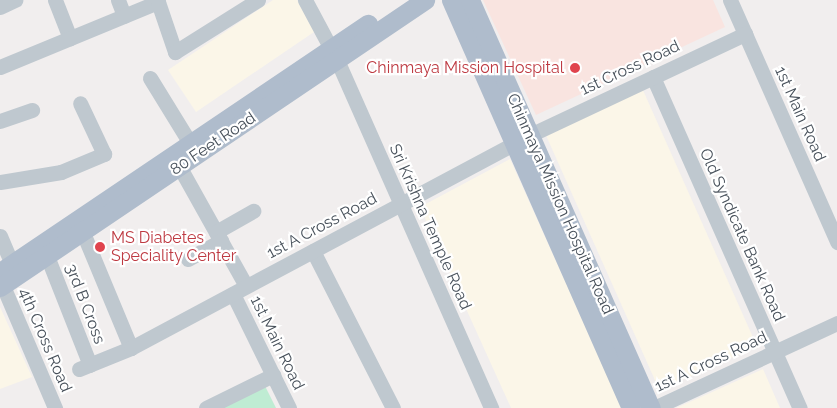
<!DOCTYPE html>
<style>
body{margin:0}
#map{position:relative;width:837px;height:408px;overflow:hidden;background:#f1eeee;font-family:Raleway,sans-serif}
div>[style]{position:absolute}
.commercial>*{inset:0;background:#fbf6e8;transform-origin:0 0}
.medical>*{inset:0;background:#f9e4e0}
.green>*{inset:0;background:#bfecd3}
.minor>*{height:15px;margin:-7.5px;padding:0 7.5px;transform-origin:7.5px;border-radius:7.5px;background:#bfc8cf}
.major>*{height:19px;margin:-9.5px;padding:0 9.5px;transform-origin:9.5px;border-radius:9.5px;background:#afbccc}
.dots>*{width:14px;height:14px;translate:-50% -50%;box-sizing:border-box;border:2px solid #fff;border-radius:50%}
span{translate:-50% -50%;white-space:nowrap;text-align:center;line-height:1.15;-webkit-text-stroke:4.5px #fff;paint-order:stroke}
.health-label{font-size:16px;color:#be3a42}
.right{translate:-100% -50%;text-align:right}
.left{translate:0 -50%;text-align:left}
.street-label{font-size:16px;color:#47505a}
</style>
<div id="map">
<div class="commercial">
<div style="clip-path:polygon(273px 0,297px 0,314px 32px,196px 112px,168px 70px)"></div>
<div style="left:642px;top:88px;width:283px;height:107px;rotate:66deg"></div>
<div style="clip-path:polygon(510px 159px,622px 408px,511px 408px,420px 207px)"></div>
<div style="clip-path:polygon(0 307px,32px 377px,0 389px)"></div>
<div style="clip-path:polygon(763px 369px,780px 408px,676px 408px,710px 393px)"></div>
</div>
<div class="medical">
<div style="clip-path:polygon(483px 0,713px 0,725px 27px,536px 115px)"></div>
</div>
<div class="green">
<div style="clip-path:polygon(265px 386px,276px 408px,222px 408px)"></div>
</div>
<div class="minor">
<div style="left:55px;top:0;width:41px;rotate:68.5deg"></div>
<div style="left:118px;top:0;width:17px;rotate:69deg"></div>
<div style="left:305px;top:0;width:68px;rotate:61.9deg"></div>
<div style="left:337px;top:60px;width:381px;rotate:66.1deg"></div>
<div style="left:730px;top:0;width:265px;rotate:66.1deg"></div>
<div style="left:0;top:7px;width:17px;rotate:-25deg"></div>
<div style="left:0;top:67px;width:171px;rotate:-22.4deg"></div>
<div style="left:158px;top:2px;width:53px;rotate:71.2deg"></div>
<div style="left:175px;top:52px;width:98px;rotate:-32.1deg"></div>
<div style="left:653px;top:77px;width:362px;rotate:66.1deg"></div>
<div style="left:150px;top:78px;width:76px;rotate:58.4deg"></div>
<div style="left:0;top:121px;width:34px;rotate:-19deg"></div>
<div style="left:179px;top:166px;width:137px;rotate:60.8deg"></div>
<div style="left:0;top:182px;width:62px;rotate:-9.3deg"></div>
<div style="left:61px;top:172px;width:47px;rotate:-22.7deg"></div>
<div style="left:104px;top:154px;width:56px;rotate:-115.2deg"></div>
<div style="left:216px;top:232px;width:43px;rotate:-29.6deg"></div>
<div style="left:0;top:236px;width:30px;rotate:67deg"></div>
<div style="left:86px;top:240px;width:117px;rotate:67.4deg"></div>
<div style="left:313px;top:251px;width:176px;rotate:63deg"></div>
<div style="left:47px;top:256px;width:117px;rotate:68.5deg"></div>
<div style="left:188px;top:259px;width:38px;rotate:-29deg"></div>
<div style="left:3px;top:286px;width:133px;rotate:66.9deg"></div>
<div style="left:233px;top:294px;width:127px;rotate:63.8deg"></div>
<div style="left:79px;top:369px;width:56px;rotate:-22deg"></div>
<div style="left:131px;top:348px;width:452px;rotate:-28.1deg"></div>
<div style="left:530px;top:135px;width:238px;rotate:-25.2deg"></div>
<div style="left:206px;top:408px;width:75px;rotate:-26.2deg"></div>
<div style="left:654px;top:408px;width:202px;rotate:-24.9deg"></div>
</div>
<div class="major">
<div style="left:451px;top:0;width:446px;rotate:66.2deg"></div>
<div style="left:470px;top:0;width:446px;rotate:66.1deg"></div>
<div style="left:0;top:272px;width:444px;rotate:-34deg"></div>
<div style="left:0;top:287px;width:513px;rotate:-34.03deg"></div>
</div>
<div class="dots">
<div style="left:575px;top:68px;background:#e0444e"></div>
<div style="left:100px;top:247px;background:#e0444e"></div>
</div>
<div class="health-label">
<span class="right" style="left:564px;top:68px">Chinmaya Mission Hospital</span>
<span class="left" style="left:111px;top:247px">MS Diabetes<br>Speciality Center</span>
</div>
<div class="street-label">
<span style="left:630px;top:68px;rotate:-25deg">1st Cross Road</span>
<span style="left:800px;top:114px;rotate:66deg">1st Main Road</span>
<span style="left:213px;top:144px;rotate:-34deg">80 Feet Road</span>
<span style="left:560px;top:204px;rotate:66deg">Chinmaya Mission Hospital Road</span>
<span style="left:322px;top:226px;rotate:-28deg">1st A Cross Road</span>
<span style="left:430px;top:227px;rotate:66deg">Sri Krishna Temple Road</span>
<span style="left:742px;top:235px;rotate:66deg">Old Syndicate Bank Road</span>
<span style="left:85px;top:304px;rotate:69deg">3rd B Cross</span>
<span style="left:45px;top:340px;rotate:67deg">4th Cross Road</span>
<span style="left:277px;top:343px;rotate:64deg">1st Main Road</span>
<span style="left:711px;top:362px;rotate:-25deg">1st A Cross Road</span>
</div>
</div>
